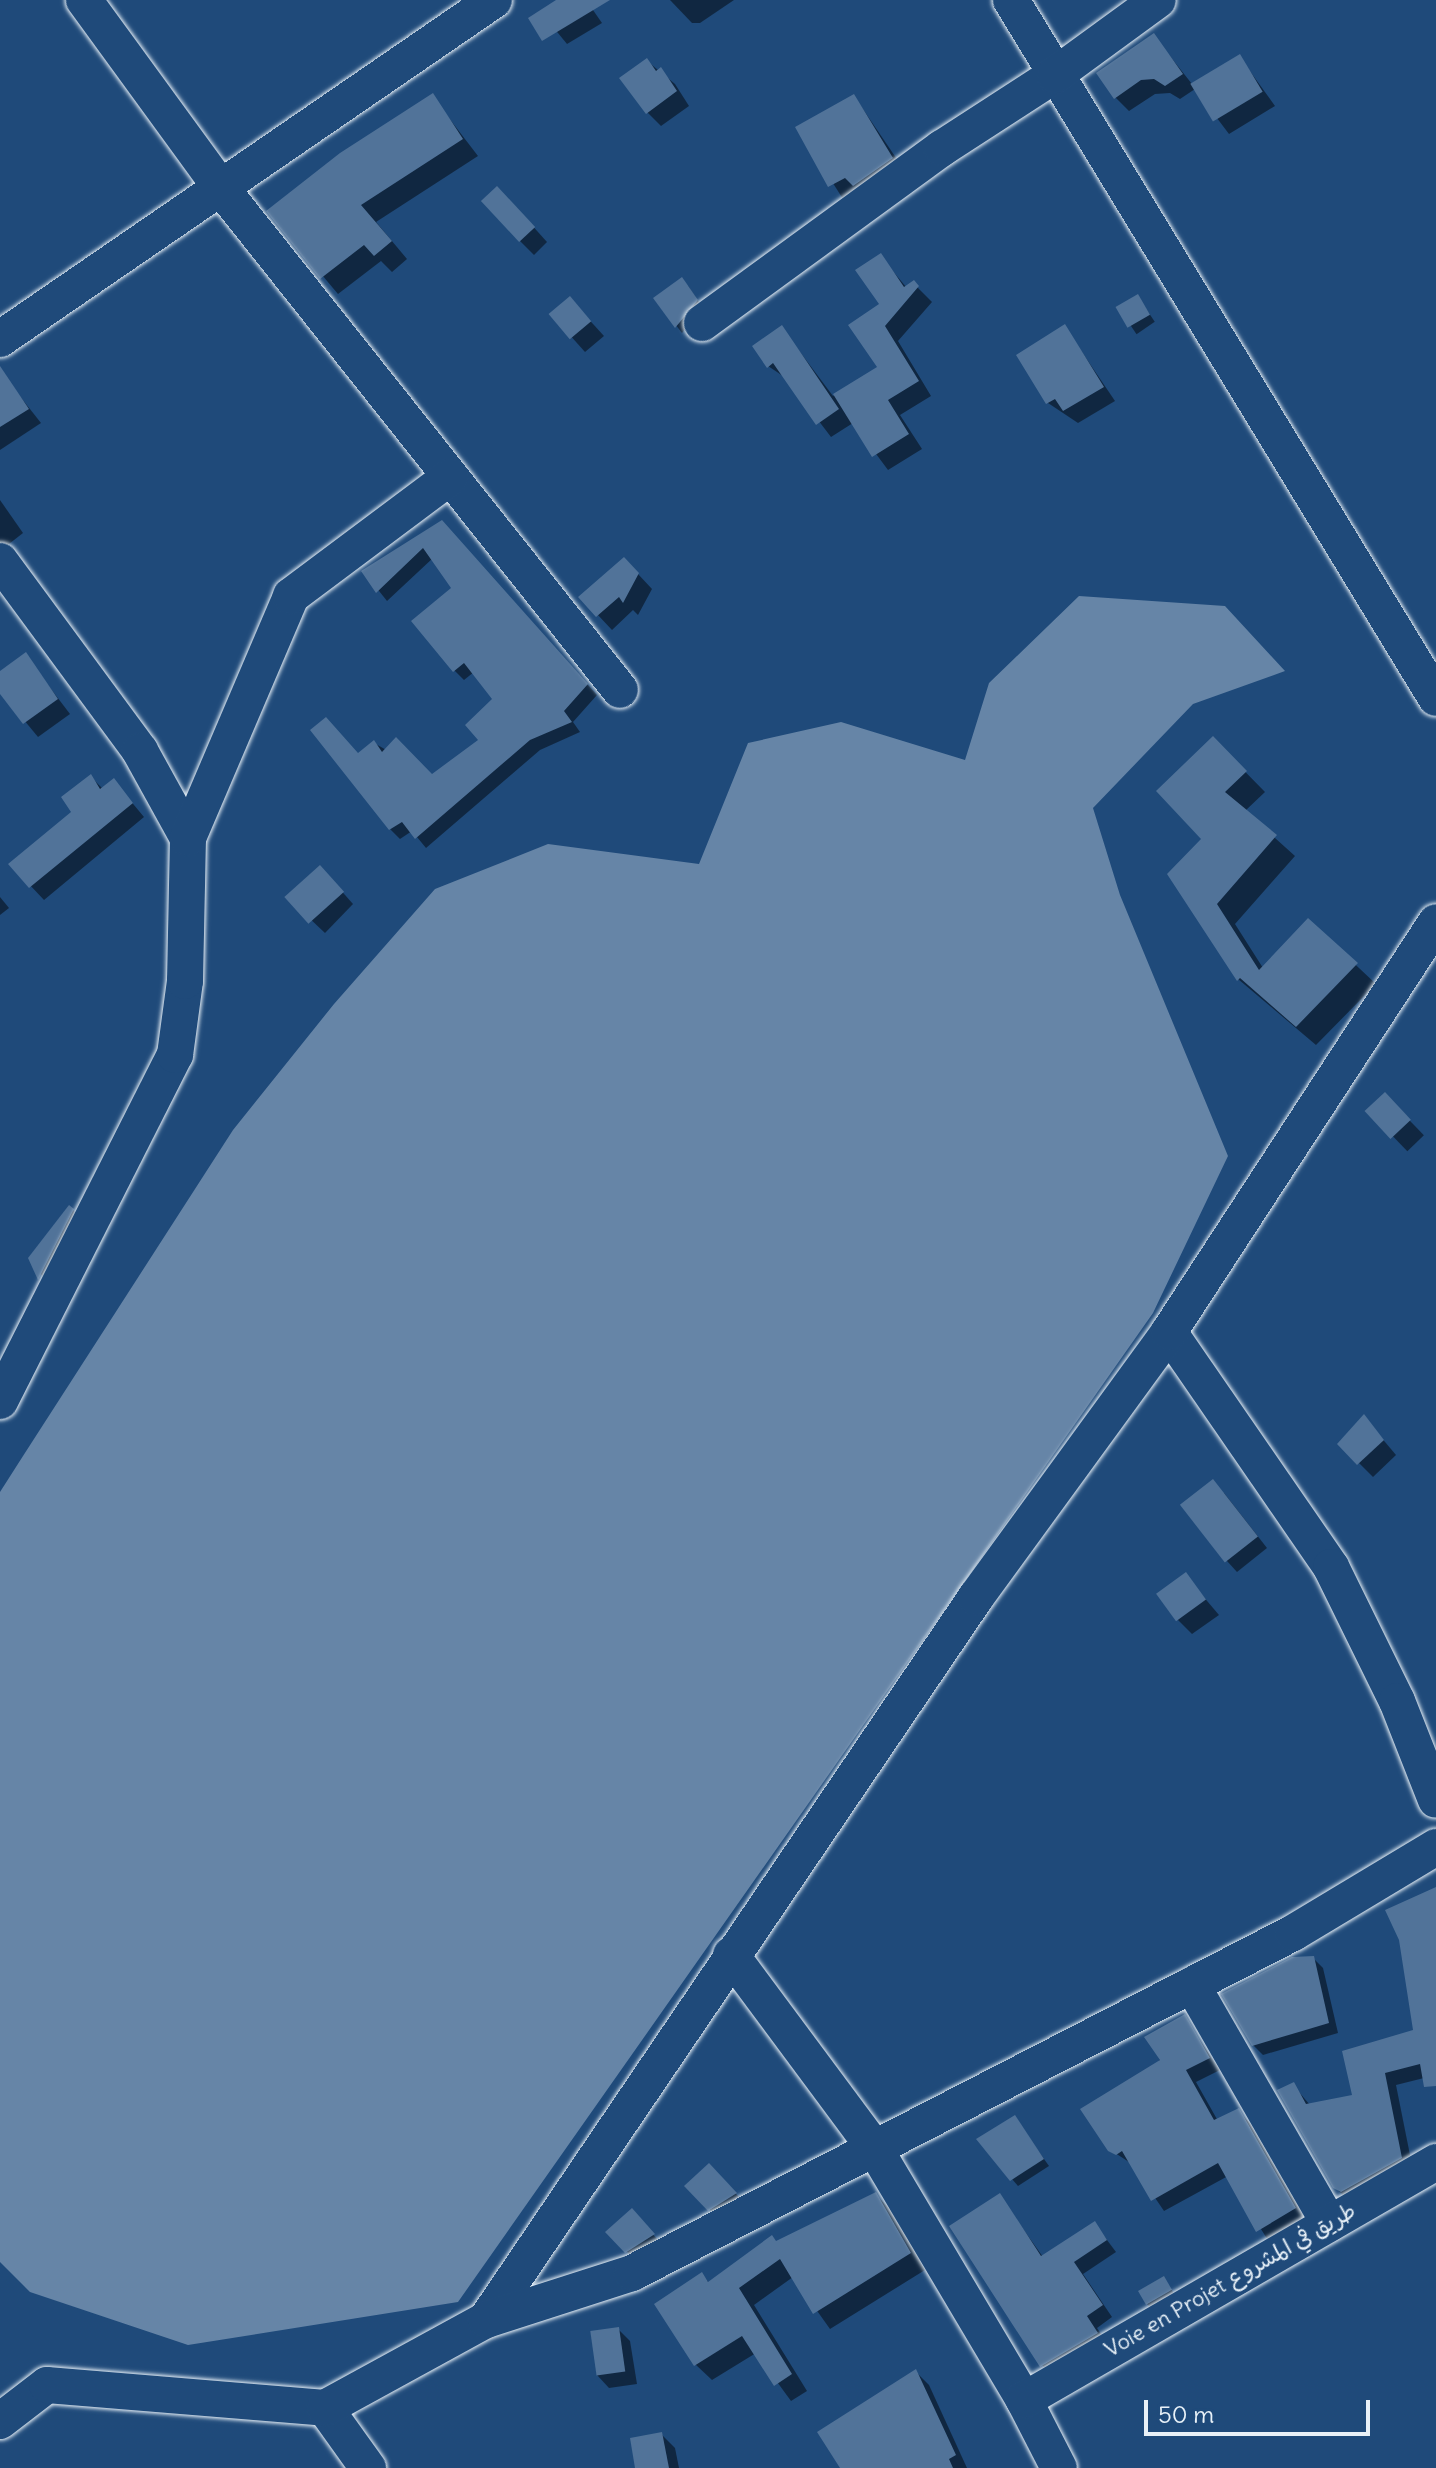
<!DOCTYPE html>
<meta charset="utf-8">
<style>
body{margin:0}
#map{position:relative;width:1436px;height:2468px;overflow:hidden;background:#1f4a7a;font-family:Delius,"Playpen Sans Arabic",sans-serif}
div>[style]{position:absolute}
.water>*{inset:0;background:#6685a7}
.shadow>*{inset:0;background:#0007;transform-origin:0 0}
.building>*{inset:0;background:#517399;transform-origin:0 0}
.roads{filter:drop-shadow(0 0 2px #e8f1f8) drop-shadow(0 0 2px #e8f1f8)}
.street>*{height:36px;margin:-18px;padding:0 18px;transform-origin:18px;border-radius:18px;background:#1f4a7a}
span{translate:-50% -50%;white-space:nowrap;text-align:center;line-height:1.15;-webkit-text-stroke:6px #1f4a7a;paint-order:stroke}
.street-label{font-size:22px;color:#e8f1f8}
.scale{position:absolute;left:1144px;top:2400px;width:226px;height:36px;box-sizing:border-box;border:4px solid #e8f1f8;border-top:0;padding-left:10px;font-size:24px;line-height:28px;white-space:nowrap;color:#e8f1f8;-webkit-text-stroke:6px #1f4a7a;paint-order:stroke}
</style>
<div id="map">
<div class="water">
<div style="clip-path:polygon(1079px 596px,1225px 606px,1285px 671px,1193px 704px,1093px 808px,1120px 895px,1228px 1156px,1153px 1313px,458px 2302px,188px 2345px,30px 2292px,0 2262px,0 1492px,23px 1456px,233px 1130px,334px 1004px,435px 889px,548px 844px,699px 864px,748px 743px,841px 722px,965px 760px,989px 683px)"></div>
</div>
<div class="shadow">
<div style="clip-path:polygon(570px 0,586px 0,602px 23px,567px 44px,544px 16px)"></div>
<div style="clip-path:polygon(670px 0,734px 0,700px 23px,692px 23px)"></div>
<div style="clip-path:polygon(1154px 36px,1192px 84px,1239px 56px,1275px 106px,1229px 134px,1195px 89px,1180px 99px,1170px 93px,1155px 94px,1129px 111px,1115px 97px)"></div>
<div style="clip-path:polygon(647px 61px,675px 84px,689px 106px,661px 126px,647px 112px)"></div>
<div style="clip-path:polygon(432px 96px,478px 156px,376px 222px,407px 259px,392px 272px,381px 261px,338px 294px,269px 212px)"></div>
<div style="clip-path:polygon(854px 96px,905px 171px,843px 199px,798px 128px)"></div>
<div style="clip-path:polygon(511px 202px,547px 242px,534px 255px,520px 241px)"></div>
<div style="clip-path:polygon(880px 256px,907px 288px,913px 283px,932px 302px,898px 341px,931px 396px,900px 415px,922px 449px,888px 470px,853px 423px,831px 437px,786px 378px,768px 366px,782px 328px,833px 396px,880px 368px)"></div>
<div style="clip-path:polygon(688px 286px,703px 308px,682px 333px,655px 298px)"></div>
<div style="left:1138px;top:297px;width:30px;height:22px;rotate:56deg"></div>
<div style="clip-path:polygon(583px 313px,604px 336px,585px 352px,551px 314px)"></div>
<div style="clip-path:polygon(1065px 327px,1115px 401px,1078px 423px,1048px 403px,1019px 356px)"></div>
<div style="clip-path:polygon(11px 385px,41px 423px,0 450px,0 393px)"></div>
<div style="clip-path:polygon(0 500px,23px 533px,0 551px)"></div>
<div style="clip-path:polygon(452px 533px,597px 695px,573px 722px,580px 732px,540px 750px,426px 848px,412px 831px,400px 839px,390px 829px,363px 762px,374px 743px,432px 776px,481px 740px,495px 699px,474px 672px,464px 680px,454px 670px,454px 588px,433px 558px,387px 601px,364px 572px)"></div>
<div style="clip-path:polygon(638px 574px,652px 589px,638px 615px,633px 610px,612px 630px,581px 597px)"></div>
<div style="clip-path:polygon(25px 655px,70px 714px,38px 737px,0 691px,0 674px)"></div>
<div style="clip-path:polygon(1213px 739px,1265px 792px,1245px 811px,1295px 856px,1235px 924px,1263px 968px,1309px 921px,1376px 984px,1316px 1045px,1238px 979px,1169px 874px,1204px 839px)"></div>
<div style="clip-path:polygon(91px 777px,103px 789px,114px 781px,144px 817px,44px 900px,11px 865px,74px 813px)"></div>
<div style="clip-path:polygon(330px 878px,353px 904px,325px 933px,289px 899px)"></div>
<div style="clip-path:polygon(0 897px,9px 908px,0 915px)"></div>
<div style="left:1385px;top:1095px;width:56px;height:23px;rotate:46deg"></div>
<div style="clip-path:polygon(73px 1210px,85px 1223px,51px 1290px,31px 1258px)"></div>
<div style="clip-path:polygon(1364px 1417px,1396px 1455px,1373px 1477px,1340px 1444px)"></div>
<div style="clip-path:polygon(1224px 1493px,1267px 1548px,1237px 1572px,1227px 1561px)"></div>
<div style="clip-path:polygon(1185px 1575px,1219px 1615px,1192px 1634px,1178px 1620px)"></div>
<div style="clip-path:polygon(1436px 1889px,1436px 2075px,1396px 2085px,1413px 2170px,1348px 2200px,1334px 2186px,1293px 2085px,1310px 2105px,1354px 2096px,1415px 2031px)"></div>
<div style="clip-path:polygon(1313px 1958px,1323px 1968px,1338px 2033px,1263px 2055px,1253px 2045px)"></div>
<div style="clip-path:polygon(1184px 2017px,1220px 2070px,1196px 2082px,1218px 2121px,1238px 2111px,1250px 2123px,1307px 2221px,1269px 2242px,1228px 2176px,1164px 2211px,1132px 2164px,1109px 2149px)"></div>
<div style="clip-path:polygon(1014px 2117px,1049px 2166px,1018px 2186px,1012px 2179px)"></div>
<div style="clip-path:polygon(709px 2166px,742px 2200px,716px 2216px,687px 2186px)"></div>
<div style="clip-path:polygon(876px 2195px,892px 2211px,925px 2270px,830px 2329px,793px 2277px,754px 2305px,807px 2391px,791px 2401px,756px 2353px,712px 2380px,695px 2364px,702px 2275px,710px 2284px,777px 2243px)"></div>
<div style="clip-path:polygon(999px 2195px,1043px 2257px,1095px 2224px,1116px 2252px,1083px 2274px,1112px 2317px,1097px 2328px,1108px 2344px,1052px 2376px,1042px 2365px)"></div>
<div style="clip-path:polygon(631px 2211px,659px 2241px,633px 2258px,608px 2232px)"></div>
<div style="clip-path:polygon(1163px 2279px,1177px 2297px,1154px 2311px,1147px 2304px)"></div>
<div style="clip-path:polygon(618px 2329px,630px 2341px,637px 2384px,609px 2388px,597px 2375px)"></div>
<div style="clip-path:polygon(916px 2372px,929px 2385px,967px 2468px,843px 2468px)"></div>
<div style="clip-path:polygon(661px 2434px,675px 2448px,679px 2468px,637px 2468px)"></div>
</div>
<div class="building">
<div style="clip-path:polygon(556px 0,610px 0,542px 41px,528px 18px)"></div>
<div style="clip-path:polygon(1154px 33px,1183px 74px,1165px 86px,1154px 79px,1141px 80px,1114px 99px,1096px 73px)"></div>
<div style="left:1240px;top:54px;width:44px;height:58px;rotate:59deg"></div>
<div style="clip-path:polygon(647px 58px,656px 71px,661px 67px,677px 91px,646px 114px,619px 78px)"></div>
<div style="clip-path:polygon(433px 93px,463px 139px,361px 205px,392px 241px,374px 256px,364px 245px,320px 279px,266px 211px,340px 153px)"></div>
<div style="clip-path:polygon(854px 94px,893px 158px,853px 186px,845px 178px,828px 187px,795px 127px)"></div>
<div style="left:497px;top:186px;width:56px;height:22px;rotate:47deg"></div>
<div style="clip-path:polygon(881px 253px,904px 287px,914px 280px,919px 286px,885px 326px,919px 381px,888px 400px,909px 434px,872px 457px,833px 394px,877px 367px,848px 325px,879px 304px,855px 270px)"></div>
<div style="clip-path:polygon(682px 277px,698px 300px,675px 328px,653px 298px)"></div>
<div style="left:1138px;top:294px;width:24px;height:26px;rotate:60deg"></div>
<div style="left:570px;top:296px;width:33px;height:28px;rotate:50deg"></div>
<div style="clip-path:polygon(1065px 324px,1104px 387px,1063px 411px,1055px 399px,1046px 404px,1016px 355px)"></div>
<div style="clip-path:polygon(782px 325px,839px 409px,816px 425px,773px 363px,767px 368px,752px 346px)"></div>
<div style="clip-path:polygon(0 366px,29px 409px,0 427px)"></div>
<div style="clip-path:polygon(442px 520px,588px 684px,564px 711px,572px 722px,530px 740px,415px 839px,402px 822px,389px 830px,310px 730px,326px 717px,358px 753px,374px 740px,382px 752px,396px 737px,432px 774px,478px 740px,465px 725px,492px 699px,464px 663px,453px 672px,411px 621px,451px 588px,423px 548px,376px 593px,361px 571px)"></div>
<div style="clip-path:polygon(624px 557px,639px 573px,623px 603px,619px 597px,596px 617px,578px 597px)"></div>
<div style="clip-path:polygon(26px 652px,58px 699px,23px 724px,0 694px,0 671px)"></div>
<div style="clip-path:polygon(1213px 736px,1247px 771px,1225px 792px,1277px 835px,1217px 904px,1259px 970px,1308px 918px,1358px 963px,1296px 1027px,1240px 978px,1237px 981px,1167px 874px,1201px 839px,1156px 791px)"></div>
<div style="clip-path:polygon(91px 774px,100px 789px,114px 778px,133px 803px,29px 888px,8px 864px,71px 812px,61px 797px)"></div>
<div style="left:320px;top:865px;width:36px;height:48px;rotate:48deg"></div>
<div style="left:1385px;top:1092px;width:38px;height:28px;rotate:47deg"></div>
<div style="clip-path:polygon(69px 1205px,74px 1209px,38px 1280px,28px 1258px)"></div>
<div style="clip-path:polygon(1364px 1414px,1384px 1440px,1357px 1465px,1337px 1444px)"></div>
<div style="left:1213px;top:1479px;width:73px;height:42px;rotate:52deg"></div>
<div style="left:1186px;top:1572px;width:34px;height:37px;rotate:54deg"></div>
<div style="clip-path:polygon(1436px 1887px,1436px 2086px,1424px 2087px,1420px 2064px,1385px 2073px,1402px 2158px,1341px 2192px,1333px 2188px,1277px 2090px,1294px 2082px,1306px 2104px,1352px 2095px,1342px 2051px,1413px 2030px,1399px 1940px,1385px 1910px)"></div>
<div style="clip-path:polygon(1314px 1956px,1329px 2023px,1252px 2046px,1221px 1994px,1292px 1957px)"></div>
<div style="clip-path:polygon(1185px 2014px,1210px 2058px,1186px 2070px,1214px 2120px,1239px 2108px,1296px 2208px,1256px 2232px,1218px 2163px,1151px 2201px,1122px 2151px,1116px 2155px,1108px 2151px,1080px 2109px,1160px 2060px,1144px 2037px)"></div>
<div style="clip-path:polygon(1015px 2115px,1044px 2159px,1010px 2181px,976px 2139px)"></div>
<div style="clip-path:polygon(709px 2163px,737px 2193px,708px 2211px,684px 2186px)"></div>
<div style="clip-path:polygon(876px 2192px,911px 2253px,813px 2314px,780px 2259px,739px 2288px,792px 2374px,774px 2386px,742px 2336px,694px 2366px,654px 2304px,702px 2272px,708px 2282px,772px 2235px,776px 2241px)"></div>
<div style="clip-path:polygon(1000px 2193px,1041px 2256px,1095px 2221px,1107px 2240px,1074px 2262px,1103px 2305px,1087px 2316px,1098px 2333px,1040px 2367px,949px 2226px)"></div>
<div style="clip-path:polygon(632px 2208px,655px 2234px,625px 2253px,605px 2232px)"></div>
<div style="left:1164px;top:2276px;width:16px;height:30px;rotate:60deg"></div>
<div style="left:619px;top:2327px;width:45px;height:29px;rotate:82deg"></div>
<div style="clip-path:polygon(916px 2369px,956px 2455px,949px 2459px,953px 2468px,840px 2468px,817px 2432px)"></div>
<div style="clip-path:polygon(662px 2432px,669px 2468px,635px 2468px,630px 2438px)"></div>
</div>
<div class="roads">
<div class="street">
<div style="left:84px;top:0;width:233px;rotate:53.9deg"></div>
<div style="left:221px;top:188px;width:641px;rotate:51.52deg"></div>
<div style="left:1011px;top:0;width:817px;rotate:58.66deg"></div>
<div style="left:702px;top:323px;width:297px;rotate:-36.1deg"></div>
<div style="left:942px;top:148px;width:135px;rotate:-32.9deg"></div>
<div style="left:1055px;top:75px;width:127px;rotate:-36.1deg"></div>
<div style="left:0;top:339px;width:599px;rotate:-34.46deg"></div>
<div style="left:0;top:561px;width:236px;rotate:53.6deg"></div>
<div style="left:140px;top:751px;width:99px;rotate:61.1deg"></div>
<div style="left:1169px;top:1332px;width:285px;rotate:55.4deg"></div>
<div style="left:1331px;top:1567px;width:149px;rotate:63.8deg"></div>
<div style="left:1397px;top:1701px;width:106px;rotate:68.5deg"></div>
<div style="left:0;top:1401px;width:388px;rotate:-63.2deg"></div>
<div style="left:175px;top:1055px;width:75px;rotate:-82.3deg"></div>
<div style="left:185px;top:981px;width:143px;rotate:-88.8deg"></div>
<div style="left:188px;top:838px;width:263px;rotate:-66.9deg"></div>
<div style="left:291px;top:596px;width:199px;rotate:-36.8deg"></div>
<div style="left:731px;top:1955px;width:242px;rotate:53.4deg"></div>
<div style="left:875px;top:2149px;width:292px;rotate:59.3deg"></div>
<div style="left:1024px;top:2400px;width:76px;rotate:62.8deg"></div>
<div style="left:1192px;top:1985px;width:275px;rotate:60.1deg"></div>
<div style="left:486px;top:2320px;width:873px;rotate:-55.87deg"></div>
<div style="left:976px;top:1597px;width:328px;rotate:-53.9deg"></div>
<div style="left:1169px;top:1332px;width:489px;rotate:-56.9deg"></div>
<div style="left:1024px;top:2400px;width:476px;rotate:-30deg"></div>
<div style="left:325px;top:2408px;width:74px;rotate:54.4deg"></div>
<div style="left:0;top:2421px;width:59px;rotate:-37.5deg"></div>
<div style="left:47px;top:2385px;width:279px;rotate:4.7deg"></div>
<div style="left:325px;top:2408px;width:183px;rotate:-28.7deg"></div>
<div style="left:486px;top:2320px;width:153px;rotate:-17.8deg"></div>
<div style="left:632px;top:2273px;width:743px;rotate:-27.22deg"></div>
<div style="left:1293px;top:1933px;width:167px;rotate:-31deg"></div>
</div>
</div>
<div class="street-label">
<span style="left:1230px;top:2280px;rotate:-30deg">Voie en Projet طريق في المشروع</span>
</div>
<div class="scale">50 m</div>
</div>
